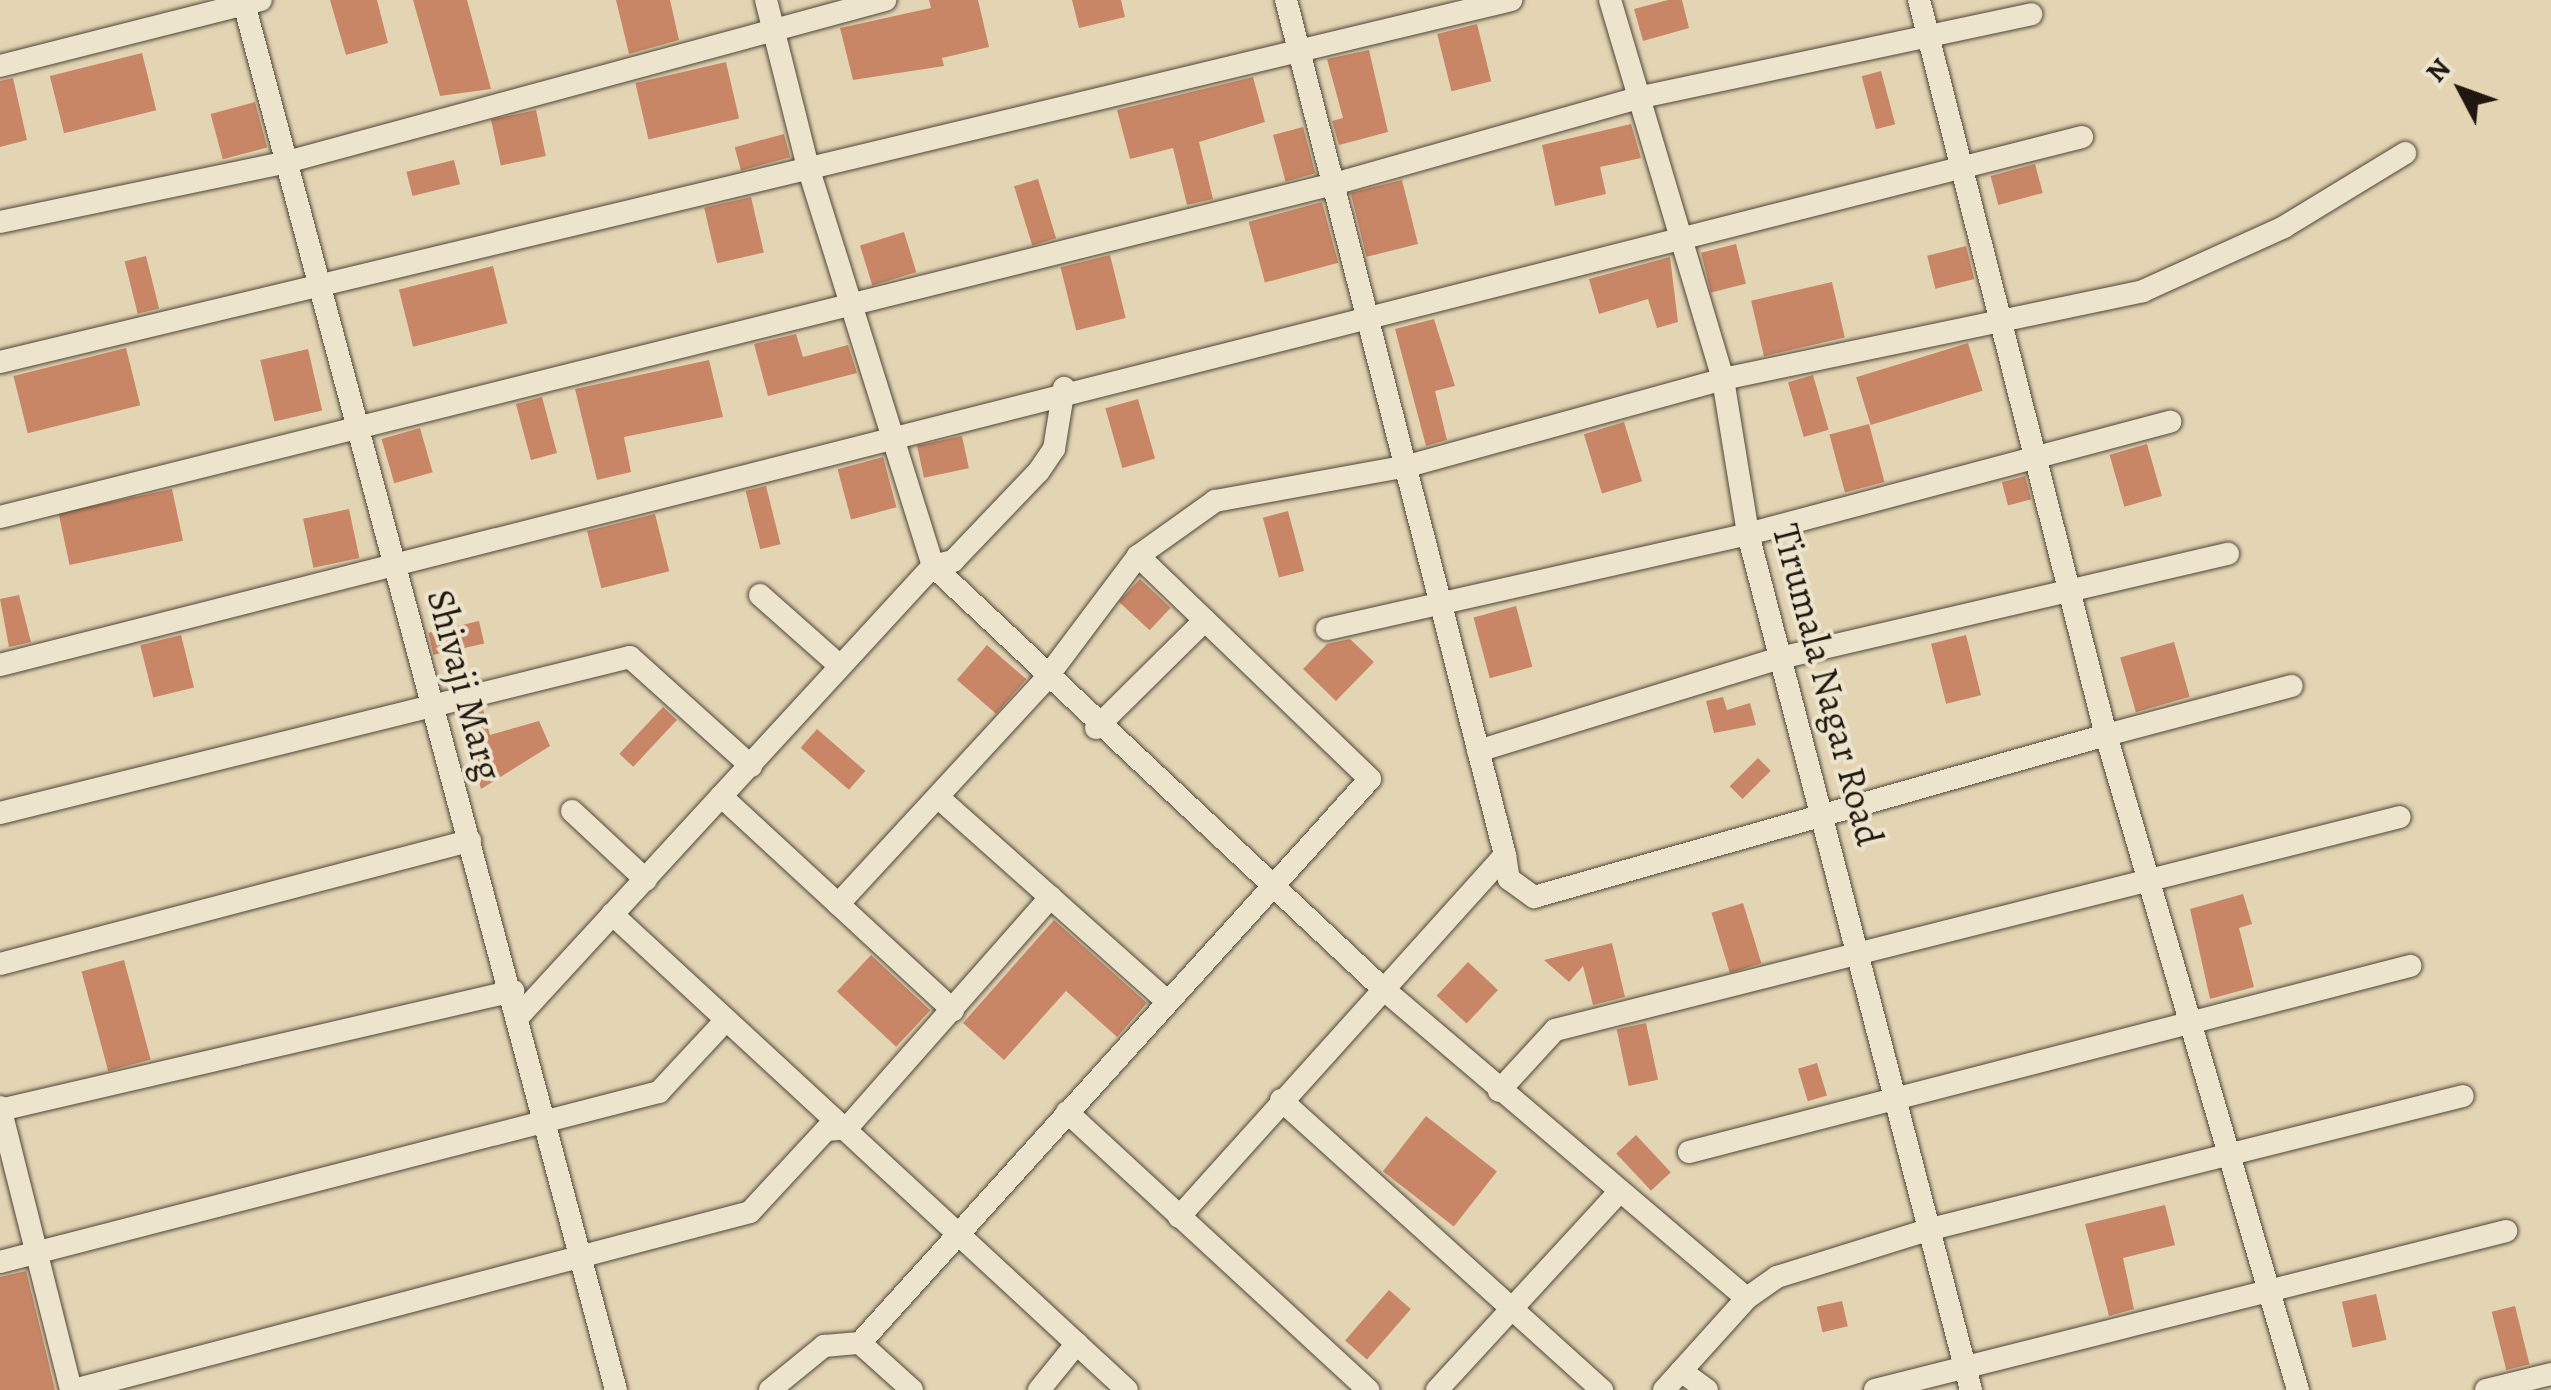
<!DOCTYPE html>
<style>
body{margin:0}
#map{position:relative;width:2551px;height:1390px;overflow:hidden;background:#e3d5b4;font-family:Alegreya,serif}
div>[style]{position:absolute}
.building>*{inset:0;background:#c88666;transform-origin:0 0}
.roads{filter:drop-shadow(0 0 2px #514639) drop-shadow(0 0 2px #514639)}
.minor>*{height:22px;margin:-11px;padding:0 11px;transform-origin:11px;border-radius:11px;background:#ede4ce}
span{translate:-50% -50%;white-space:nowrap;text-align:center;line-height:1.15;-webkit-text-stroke:8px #ede4ce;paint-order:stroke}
.street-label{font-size:38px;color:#201710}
.north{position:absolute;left:2411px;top:40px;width:100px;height:100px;-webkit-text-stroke:8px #ede4ce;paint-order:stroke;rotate:311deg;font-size:28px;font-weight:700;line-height:40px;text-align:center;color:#201710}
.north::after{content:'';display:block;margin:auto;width:35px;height:45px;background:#201710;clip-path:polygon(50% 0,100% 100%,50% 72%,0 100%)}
</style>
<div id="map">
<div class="building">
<div style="clip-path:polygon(330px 0,377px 0,388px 43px,346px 55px)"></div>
<div style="clip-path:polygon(413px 0,467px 0,491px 89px,440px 96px)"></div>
<div style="clip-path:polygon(616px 0,670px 0,679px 40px,629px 54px)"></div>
<div style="clip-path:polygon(929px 0,978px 0,989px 47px,942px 58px,944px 66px,853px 80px,840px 28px,931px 8px)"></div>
<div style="clip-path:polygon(1072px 0,1121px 0,1125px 17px,1079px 28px)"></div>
<div style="clip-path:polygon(1668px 0,1682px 0,1689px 28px,1643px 41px,1634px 9px)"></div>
<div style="left:1477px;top:24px;width:59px;height:41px;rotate:76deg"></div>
<div style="clip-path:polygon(1369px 50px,1388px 132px,1339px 145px,1332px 121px,1343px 118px,1327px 59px)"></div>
<div style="left:142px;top:53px;width:59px;height:95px;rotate:76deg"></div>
<div style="left:726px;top:62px;width:58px;height:93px;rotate:77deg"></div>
<div style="left:1881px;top:71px;width:55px;height:20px;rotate:75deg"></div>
<div style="clip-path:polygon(1253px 77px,1265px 122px,1199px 142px,1213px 199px,1187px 205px,1173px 148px,1130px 159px,1117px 110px)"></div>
<div style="clip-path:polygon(13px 78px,27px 140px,0 147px,0 81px)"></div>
<div style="left:255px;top:102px;width:47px;height:46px;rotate:75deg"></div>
<div style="left:536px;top:110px;width:47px;height:46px;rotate:78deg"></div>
<div style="clip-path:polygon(1631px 124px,1641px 158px,1600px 167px,1606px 194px,1555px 206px,1542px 145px)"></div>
<div style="left:1303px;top:127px;width:48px;height:31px;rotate:75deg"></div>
<div style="left:784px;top:134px;width:24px;height:51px;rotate:75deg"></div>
<div style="left:454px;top:160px;width:25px;height:49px;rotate:76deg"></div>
<div style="left:2035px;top:164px;width:30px;height:46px;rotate:75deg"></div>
<div style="left:1038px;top:179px;width:62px;height:25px;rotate:73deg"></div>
<div style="left:1402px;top:180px;width:66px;height:53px;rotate:76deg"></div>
<div style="left:751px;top:197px;width:57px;height:48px;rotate:77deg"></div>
<div style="left:1322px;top:202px;width:63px;height:76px;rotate:75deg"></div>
<div style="left:904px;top:232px;width:42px;height:46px;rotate:73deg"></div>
<div style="left:1736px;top:244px;width:41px;height:36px;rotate:76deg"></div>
<div style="left:1966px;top:246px;width:34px;height:40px;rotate:76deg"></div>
<div style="left:1110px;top:255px;width:65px;height:51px;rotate:76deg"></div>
<div style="left:146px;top:256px;width:54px;height:22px;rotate:76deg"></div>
<div style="clip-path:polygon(1670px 257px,1678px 322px,1657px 328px,1648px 299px,1599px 314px,1589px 279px)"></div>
<div style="left:493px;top:266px;width:59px;height:97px;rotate:76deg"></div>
<div style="left:1832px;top:282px;width:57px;height:83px;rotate:77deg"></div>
<div style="clip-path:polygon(1434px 319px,1455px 386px,1435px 391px,1447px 440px,1426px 446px,1395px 329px)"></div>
<div style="clip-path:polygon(796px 334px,803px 357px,848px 345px,857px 373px,768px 396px,754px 344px)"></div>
<div style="left:1968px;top:343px;width:50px;height:117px;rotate:73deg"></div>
<div style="left:126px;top:348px;width:59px;height:116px;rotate:76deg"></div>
<div style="left:308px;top:349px;width:63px;height:49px;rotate:77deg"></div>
<div style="clip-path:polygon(709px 360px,723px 417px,624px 437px,631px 472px,597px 480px,575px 389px)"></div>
<div style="left:1813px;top:375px;width:57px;height:26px;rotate:74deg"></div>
<div style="left:542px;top:397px;width:58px;height:27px;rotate:75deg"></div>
<div style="left:1138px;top:399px;width:62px;height:34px;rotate:74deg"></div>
<div style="left:1624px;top:422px;width:62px;height:42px;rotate:73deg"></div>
<div style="left:1869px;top:424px;width:60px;height:41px;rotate:75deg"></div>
<div style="left:420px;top:428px;width:46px;height:40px;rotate:74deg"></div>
<div style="left:962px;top:436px;width:33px;height:46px;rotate:78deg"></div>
<div style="left:2147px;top:444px;width:54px;height:39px;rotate:74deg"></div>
<div style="left:883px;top:457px;width:52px;height:47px;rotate:75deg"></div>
<div style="left:2025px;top:476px;width:24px;height:24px;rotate:75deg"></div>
<div style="left:766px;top:486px;width:60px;height:21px;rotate:76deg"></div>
<div style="left:172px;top:489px;width:53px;height:116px;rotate:78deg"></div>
<div style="left:349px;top:509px;width:50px;height:47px;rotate:78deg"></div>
<div style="left:1288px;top:511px;width:62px;height:26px;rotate:75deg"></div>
<div style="left:655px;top:514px;width:59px;height:70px;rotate:76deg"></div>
<div style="left:1140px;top:579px;width:42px;height:31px;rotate:43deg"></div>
<div style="clip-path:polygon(19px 595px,31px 642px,9px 647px,0 599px)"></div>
<div style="left:1516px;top:606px;width:63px;height:44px;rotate:75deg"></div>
<div style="left:479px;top:621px;width:23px;height:52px;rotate:77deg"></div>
<div style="left:181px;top:635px;width:54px;height:42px;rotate:76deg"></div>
<div style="left:1966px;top:635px;width:62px;height:36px;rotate:76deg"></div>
<div style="clip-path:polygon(1350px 639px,1374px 662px,1336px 701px,1303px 669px,1327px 644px)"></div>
<div style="left:2174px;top:642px;width:57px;height:56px;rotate:74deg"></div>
<div style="left:987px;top:645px;width:52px;height:46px;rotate:41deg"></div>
<div style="clip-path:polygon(1723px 697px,1727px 710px,1750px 703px,1756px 725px,1714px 733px,1706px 701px)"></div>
<div style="left:663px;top:707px;width:19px;height:64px;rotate:43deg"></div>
<div style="clip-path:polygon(483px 709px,490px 735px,539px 721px,550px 746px,481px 789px,463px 714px)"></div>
<div style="left:817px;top:729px;width:64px;height:25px;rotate:41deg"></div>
<div style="left:1758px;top:758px;width:18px;height:40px;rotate:45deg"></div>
<div style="clip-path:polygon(2243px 894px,2252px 924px,2239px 928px,2254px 987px,2210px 999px,2190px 909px)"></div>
<div style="left:1743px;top:903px;width:63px;height:33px;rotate:73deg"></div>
<div style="clip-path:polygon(1054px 920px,1147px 1003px,1117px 1037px,1066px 991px,1004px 1060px,963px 1023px)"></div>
<div style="clip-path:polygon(1612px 943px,1625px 997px,1593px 1005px,1583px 966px,1569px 982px,1544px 960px)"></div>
<div style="left:871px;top:955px;width:81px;height:50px;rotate:43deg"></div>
<div style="left:124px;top:960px;width:103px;height:44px;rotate:75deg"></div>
<div style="left:1468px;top:962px;width:41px;height:46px;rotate:43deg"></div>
<div style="left:1646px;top:1023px;width:58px;height:30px;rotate:78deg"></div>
<div style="left:1817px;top:1063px;width:34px;height:20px;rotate:73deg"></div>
<div style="left:1426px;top:1116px;width:90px;height:70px;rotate:38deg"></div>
<div style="left:1636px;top:1135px;width:51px;height:27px;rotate:47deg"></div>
<div style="clip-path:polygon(2165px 1205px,2175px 1245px,2123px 1258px,2134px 1309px,2109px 1316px,2085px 1224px)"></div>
<div style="clip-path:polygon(26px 1271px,46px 1352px,55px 1390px,0 1390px,0 1277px)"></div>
<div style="left:1389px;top:1290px;width:29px;height:67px;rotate:41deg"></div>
<div style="left:2376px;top:1294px;width:47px;height:35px;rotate:77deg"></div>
<div style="left:1842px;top:1301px;width:26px;height:26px;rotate:77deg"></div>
<div style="left:2515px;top:1306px;width:60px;height:24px;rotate:76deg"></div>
</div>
<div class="roads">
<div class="minor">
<div style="left:243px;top:0;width:1439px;rotate:74.98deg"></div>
<div style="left:766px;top:0;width:172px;rotate:75.9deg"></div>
<div style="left:808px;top:167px;width:418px;rotate:72.6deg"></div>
<div style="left:933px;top:566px;width:615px;rotate:43.22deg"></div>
<div style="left:1381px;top:987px;width:480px;rotate:40.4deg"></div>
<div style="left:1286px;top:0;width:883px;rotate:75.63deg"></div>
<div style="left:1610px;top:0;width:395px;rotate:73.4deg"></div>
<div style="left:1723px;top:379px;width:157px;rotate:80.8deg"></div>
<div style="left:1748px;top:534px;width:885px;rotate:75.4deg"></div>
<div style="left:1919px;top:0;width:758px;rotate:75.73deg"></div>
<div style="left:2106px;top:735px;width:192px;rotate:-14.8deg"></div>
<div style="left:0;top:66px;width:269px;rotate:-14.2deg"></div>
<div style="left:0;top:222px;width:289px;rotate:-11.8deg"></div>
<div style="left:283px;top:163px;width:624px;rotate:-15.15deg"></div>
<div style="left:0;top:362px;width:1554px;rotate:-13.47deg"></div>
<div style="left:0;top:517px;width:1375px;rotate:-14.02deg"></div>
<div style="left:1334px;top:184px;width:320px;rotate:-15.8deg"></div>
<div style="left:1642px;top:97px;width:398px;rotate:-12deg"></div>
<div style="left:1138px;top:556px;width:95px;rotate:-35.5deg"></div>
<div style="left:1215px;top:501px;width:196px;rotate:-10.3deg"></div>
<div style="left:1408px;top:466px;width:327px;rotate:-15.4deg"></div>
<div style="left:1723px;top:379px;width:429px;rotate:-11.8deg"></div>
<div style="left:2143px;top:291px;width:155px;rotate:-24.4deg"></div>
<div style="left:2284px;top:227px;width:142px;rotate:-31.4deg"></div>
<div style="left:760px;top:595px;width:107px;rotate:41.6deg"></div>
<div style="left:1327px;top:629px;width:432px;rotate:-12.7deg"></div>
<div style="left:1748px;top:534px;width:437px;rotate:-14.9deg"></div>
<div style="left:0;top:665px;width:2148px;rotate:-14.23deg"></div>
<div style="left:1096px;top:728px;width:153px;rotate:-44.7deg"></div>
<div style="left:1478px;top:751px;width:316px;rotate:-17.1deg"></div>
<div style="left:1780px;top:658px;width:460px;rotate:-13.1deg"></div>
<div style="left:721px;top:796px;width:316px;rotate:42.7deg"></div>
<div style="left:939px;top:798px;width:305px;rotate:41.7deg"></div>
<div style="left:572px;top:811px;width:101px;rotate:43deg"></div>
<div style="left:0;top:813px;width:649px;rotate:-13.91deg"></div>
<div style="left:630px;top:657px;width:163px;rotate:42deg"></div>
<div style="left:612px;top:914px;width:701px;rotate:42.75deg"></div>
<div style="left:0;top:964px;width:486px;rotate:-14.7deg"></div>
<div style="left:519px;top:1016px;width:611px;rotate:-47.39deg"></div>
<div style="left:933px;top:566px;width:21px;rotate:-14deg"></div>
<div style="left:953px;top:561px;width:124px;rotate:-46.3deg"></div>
<div style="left:1039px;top:471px;width:27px;rotate:-56deg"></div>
<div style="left:1054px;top:449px;width:62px;rotate:-80.7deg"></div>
<div style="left:1499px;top:1091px;width:83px;rotate:-47.4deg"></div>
<div style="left:1555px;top:1030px;width:871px;rotate:-14.15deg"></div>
<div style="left:1281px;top:1100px;width:433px;rotate:42.1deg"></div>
<div style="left:0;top:1107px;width:292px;rotate:75.9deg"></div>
<div style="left:0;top:1110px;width:527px;rotate:-13.06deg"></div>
<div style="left:1067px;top:1112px;width:410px;rotate:42.7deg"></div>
<div style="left:1689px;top:1152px;width:745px;rotate:-14.47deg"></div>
<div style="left:1179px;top:1217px;width:487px;rotate:-48deg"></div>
<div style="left:1505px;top:855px;width:24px;rotate:81deg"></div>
<div style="left:1509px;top:879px;width:31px;rotate:36deg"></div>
<div style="left:1534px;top:897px;width:594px;rotate:-15.81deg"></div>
<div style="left:2106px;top:735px;width:683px;rotate:73.66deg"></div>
<div style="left:0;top:1262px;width:681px;rotate:-14.47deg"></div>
<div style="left:659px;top:1092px;width:98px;rotate:-47.1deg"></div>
<div style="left:860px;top:1343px;width:70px;rotate:42.1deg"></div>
<div style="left:1681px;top:1371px;width:32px;rotate:36deg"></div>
<div style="left:74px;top:1390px;width:699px;rotate:-14.75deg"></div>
<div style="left:750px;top:1212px;width:112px;rotate:-47.2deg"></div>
<div style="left:826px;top:1130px;width:21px;rotate:-5deg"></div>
<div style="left:847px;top:1128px;width:308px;rotate:-48.6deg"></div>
<div style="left:770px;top:1390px;width:70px;rotate:-39.2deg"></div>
<div style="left:824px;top:1346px;width:36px;rotate:-5deg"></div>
<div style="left:860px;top:1343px;width:760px;rotate:-47.88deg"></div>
<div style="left:1370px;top:779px;width:322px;rotate:-136.1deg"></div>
<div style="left:1138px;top:556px;width:155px;rotate:126.9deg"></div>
<div style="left:1045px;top:680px;width:305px;rotate:132.7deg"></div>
<div style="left:1039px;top:1390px;width:60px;rotate:-51deg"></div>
<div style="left:1437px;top:1390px;width:268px;rotate:-47.4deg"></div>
<div style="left:1664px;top:1390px;width:124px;rotate:-47.9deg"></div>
<div style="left:1747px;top:1298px;width:37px;rotate:-35deg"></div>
<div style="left:1777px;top:1277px;width:161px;rotate:-17.3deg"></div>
<div style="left:1931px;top:1229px;width:548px;rotate:-14.04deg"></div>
<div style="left:1875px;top:1390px;width:651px;rotate:-14.14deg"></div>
<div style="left:2486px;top:1390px;width:67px;rotate:-13.8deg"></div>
</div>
</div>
<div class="street-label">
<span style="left:464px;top:685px;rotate:75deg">Shivaji Marg</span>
<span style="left:1827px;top:685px;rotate:75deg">Tirumala Nagar Road</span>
</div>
<div class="north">N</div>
</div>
